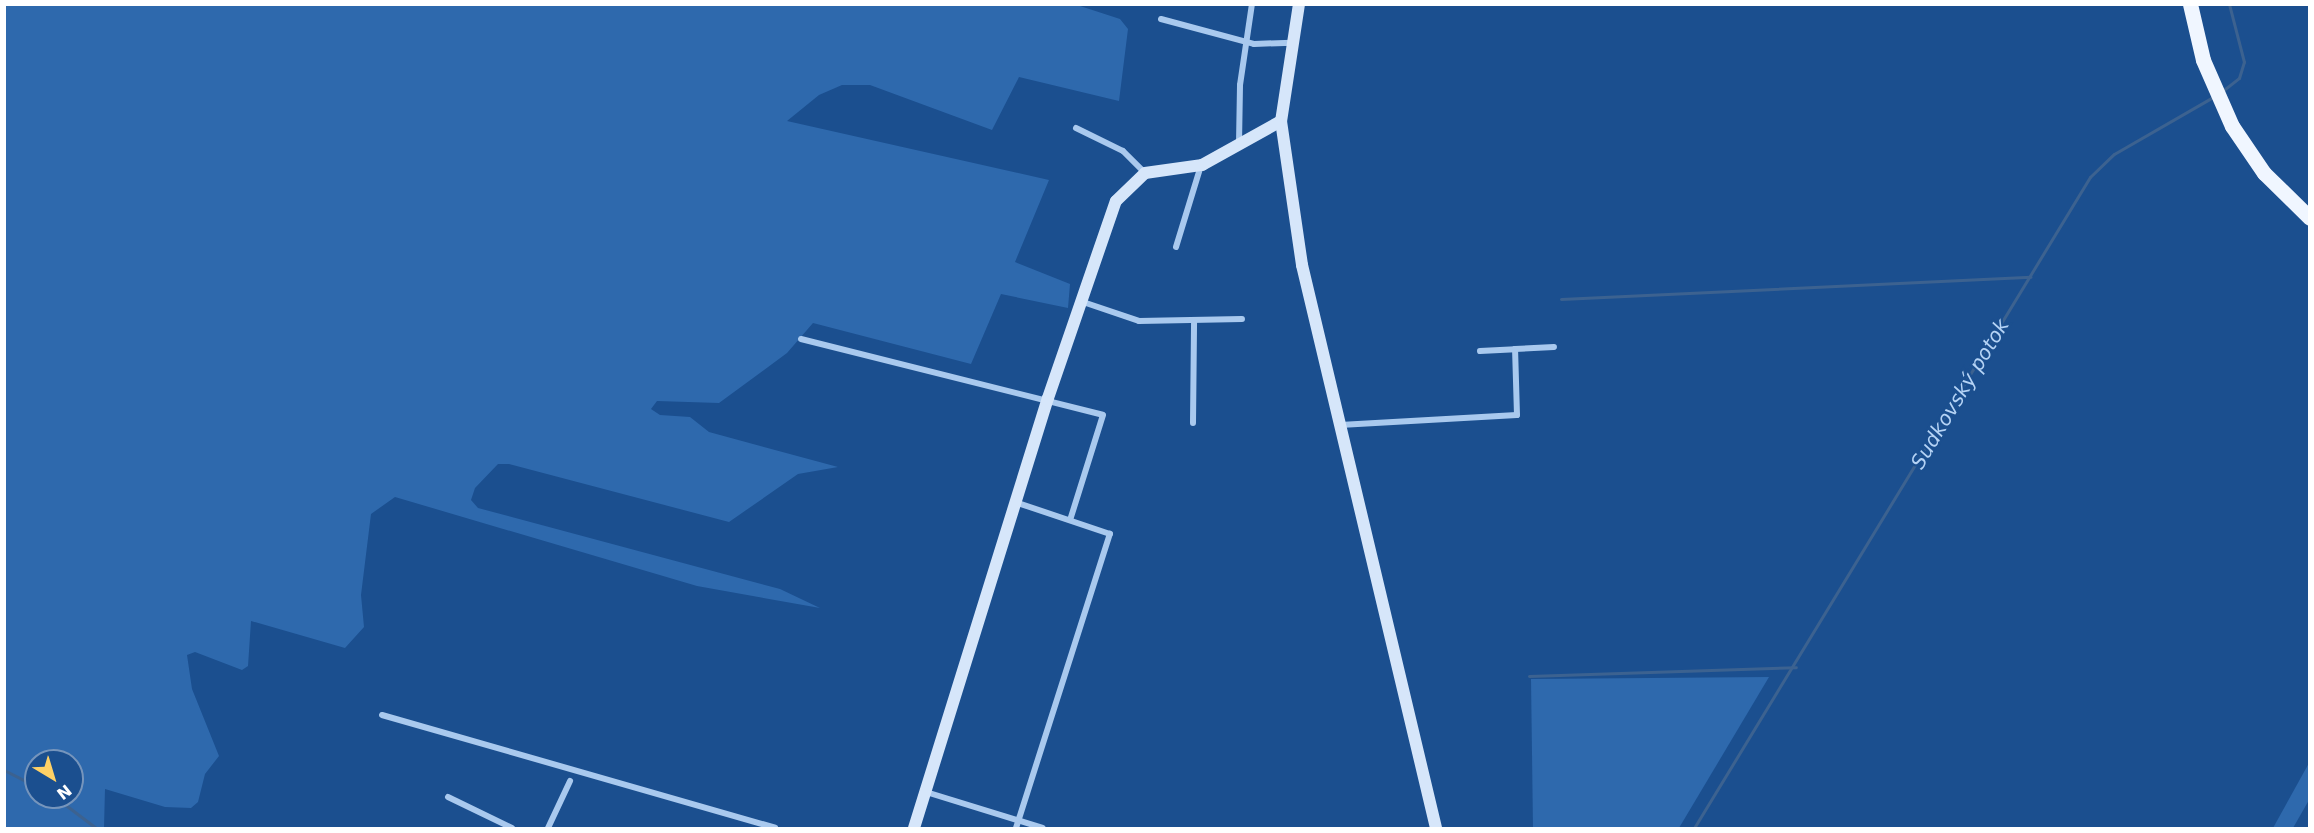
<!DOCTYPE html>
<meta charset="utf-8">
<style>
body{margin:0}
#map{position:relative;width:2314px;height:833px;overflow:hidden;background:#1b4f8f;font-family:"DejaVu Sans",sans-serif}
div>[style]{position:absolute}
.green>*{inset:0;background:#2e69ad}
.stream>*{height:3px;margin:-1.5px;padding:0 1.5px;transform-origin:1.5px;border-radius:1.5px;background:#3c6290}
.street>*{height:6px;margin:-3px;padding:0 3px;transform-origin:3px;border-radius:3px;background:#a9c9ee}
.secondary>*{height:12px;margin:-6px;padding:0 6px;transform-origin:6px;border-radius:6px;background:#d6e6fa}
.primary>*{height:15px;margin:-7.5px;padding:0 7.5px;transform-origin:7.5px;border-radius:7.5px;background:#f0f6ff}
span{translate:-50% -50%;white-space:nowrap;text-align:center;line-height:1.15;-webkit-text-stroke:4.5px #1b4f8f;paint-order:stroke}
.water-label{font-size:20px;color:#b5d3f5;font-style:italic}
.frame{position:absolute;inset:0;border:6px solid #fff;pointer-events:none}
.north{position:absolute;left:24px;top:749px;width:60px;height:60px;box-sizing:border-box;background:#1b4f8f;border:2px solid #7695bc;border-radius:50%;rotate:142deg;font-size:16px;font-weight:700;line-height:24px;text-align:center;color:#fff}
.north::after{content:'';display:block;margin:auto;width:21px;height:27px;background:#ffd166;clip-path:polygon(50% 0,100% 100%,50% 72%,0 100%)}
</style>
<div id="map">
<div class="green">
<div style="clip-path:polygon(evenodd,1077px 5px,1120px 19px,1128px 29px,1119px 101px,1019px 77px,992px 130px,870px 85px,842px 85px,819px 95px,787px 121px,1049px 180px,1015px 262px,1070px 284px,1068px 308px,1001px 294px,971px 364px,813px 323px,787px 353px,719px 403px,657px 401px,651px 409px,660px 415px,690px 417px,709px 432px,838px 467px,798px 474px,729px 522px,509px 464px,498px 464px,475px 488px,471px 500px,478px 508px,780px 589px,820px 608px,697px 586px,395px 497px,371px 514px,361px 595px,364px 627px,345px 648px,251px 621px,248px 666px,242px 670px,195px 652px,187px 655px,192px 689px,219px 756px,205px 774px,198px 802px,191px 808px,165px 807px,105px 789px,104px 828px,5px 828px,5px 5px,1077px 5px,36px 761px,72px 761px,72px 797px,36px 797px,36px 761px)"></div>
<div style="clip-path:polygon(1769px 677px,1679px 828px,1533px 828px,1531px 679px)"></div>
<div style="clip-path:polygon(2309px 763px,2309px 800px,2293px 828px,2273px 828px)"></div>
</div>
<div class="stream">
<div style="left:2221px;top:92px;width:23px;rotate:-38deg"></div>
<div style="left:2239px;top:78px;width:17px;rotate:-73deg"></div>
<div style="left:2244px;top:62px;width:60px;rotate:-104.5deg"></div>
<div style="left:1561px;top:299px;width:470px;rotate:-2.7deg"></div>
<div style="left:1529px;top:676px;width:267px;rotate:-1.9deg"></div>
<div style="left:4px;top:770px;width:36px;rotate:27deg"></div>
<div style="left:55px;top:797px;width:51px;rotate:37.1deg"></div>
<div style="left:1694px;top:828px;width:762px;rotate:-58.69deg"></div>
<div style="left:2090px;top:177px;width:33px;rotate:-44deg"></div>
<div style="left:2114px;top:154px;width:114px;rotate:-29.9deg"></div>
</div>
<div class="street">
<div style="left:1161px;top:19px;width:96px;rotate:15deg"></div>
<div style="left:1254px;top:44px;width:38px;rotate:-2deg"></div>
<div style="left:1076px;top:128px;width:52px;rotate:26.1deg"></div>
<div style="left:1123px;top:151px;width:31px;rotate:45deg"></div>
<div style="left:1239px;top:143px;width:58px;rotate:-89deg"></div>
<div style="left:1240px;top:85px;width:82px;rotate:-81.6deg"></div>
<div style="left:1176px;top:247px;width:86px;rotate:-73deg"></div>
<div style="left:1083px;top:302px;width:59px;rotate:18.7deg"></div>
<div style="left:1139px;top:321px;width:103px;rotate:-1.1deg"></div>
<div style="left:801px;top:339px;width:311px;rotate:14.1deg"></div>
<div style="left:1103px;top:415px;width:110px;rotate:107.4deg"></div>
<div style="left:1480px;top:351px;width:35px;rotate:-3deg"></div>
<div style="left:1193px;top:423px;width:102px;rotate:-89.4deg"></div>
<div style="left:1340px;top:425px;width:177px;rotate:-3.2deg"></div>
<div style="left:1517px;top:415px;width:66px;rotate:-91.7deg"></div>
<div style="left:1515px;top:349px;width:39px;rotate:-3deg"></div>
<div style="left:382px;top:715px;width:409px;rotate:16deg"></div>
<div style="left:926px;top:792px;width:122px;rotate:17.1deg"></div>
<div style="left:448px;top:797px;width:71px;rotate:25.8deg"></div>
<div style="left:548px;top:828px;width:52px;rotate:-64.9deg"></div>
<div style="left:1016px;top:828px;width:309px;rotate:-72.3deg"></div>
<div style="left:1110px;top:534px;width:97px;rotate:-161.4deg"></div>
</div>
<div class="secondary">
<div style="left:1299px;top:4px;width:118px;rotate:98.7deg"></div>
<div style="left:1281px;top:121px;width:146px;rotate:81.7deg"></div>
<div style="left:1302px;top:265px;width:579px;rotate:76.61deg"></div>
<div style="left:914px;top:828px;width:450px;rotate:-72.7deg"></div>
<div style="left:1048px;top:398px;width:208px;rotate:-71deg"></div>
<div style="left:1116px;top:201px;width:40px;rotate:-44deg"></div>
<div style="left:1145px;top:173px;width:58px;rotate:-8deg"></div>
<div style="left:1202px;top:165px;width:90px;rotate:-29.1deg"></div>
</div>
<div class="primary">
<div style="left:2190px;top:4px;width:57px;rotate:76.9deg"></div>
<div style="left:2203px;top:60px;width:72px;rotate:66.3deg"></div>
<div style="left:2232px;top:126px;width:57px;rotate:55.8deg"></div>
<div style="left:2264px;top:173px;width:64px;rotate:44.4deg"></div>
</div>
<div class="water-label">
<span style="left:1960px;top:394px;rotate:-59deg">Sudkovský potok</span>
</div>
<div class="frame"></div>
<div class="north">N</div>
</div>
